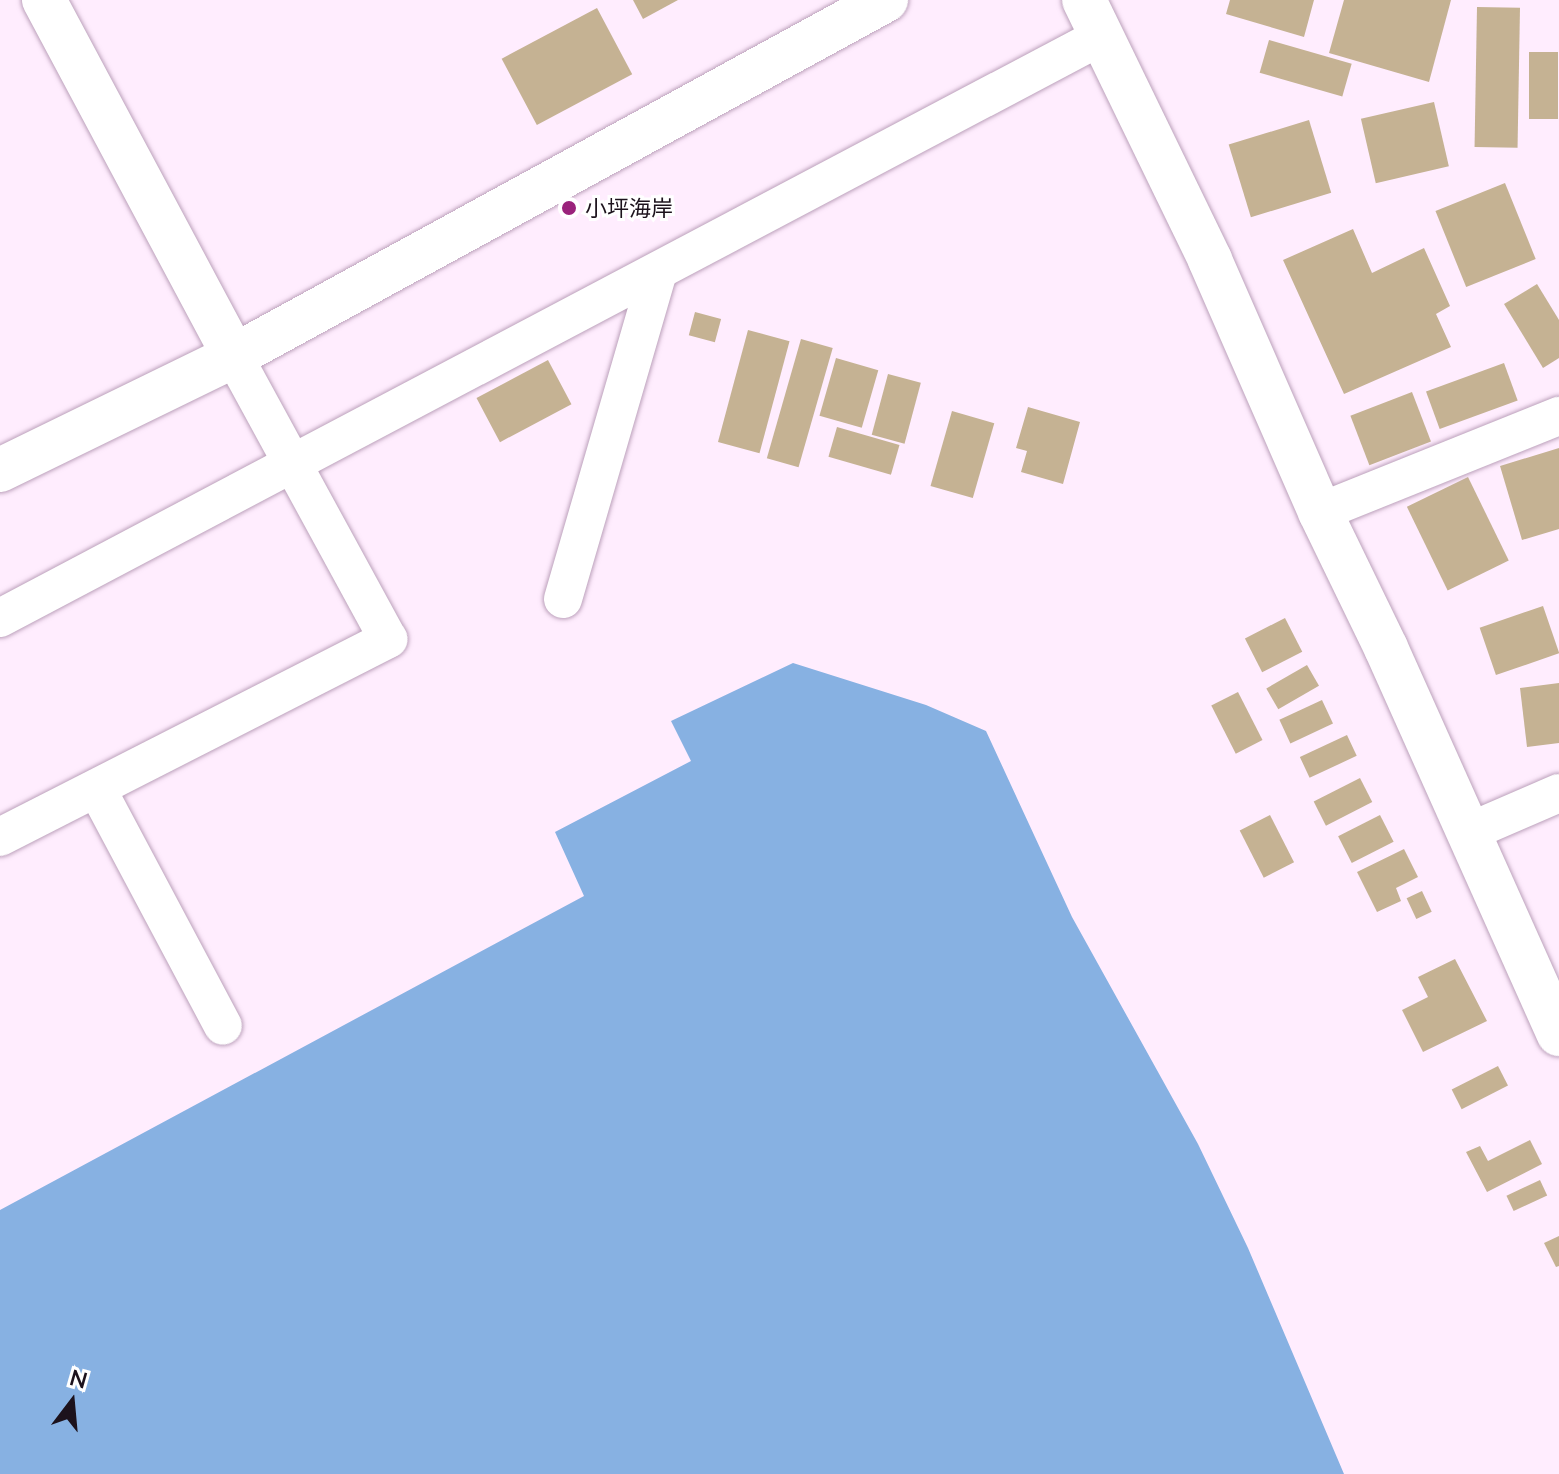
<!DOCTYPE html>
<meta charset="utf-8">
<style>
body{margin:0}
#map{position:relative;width:1559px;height:1474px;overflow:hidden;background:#ffedfe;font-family:Lato,"Noto Sans JP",sans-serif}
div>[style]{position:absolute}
.water>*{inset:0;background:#87b1e2}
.building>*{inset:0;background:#c5b293;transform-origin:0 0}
.roads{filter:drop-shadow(0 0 2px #bca1bb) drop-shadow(0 0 2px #bca1bb)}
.service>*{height:38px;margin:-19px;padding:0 19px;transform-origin:19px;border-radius:19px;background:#fff}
.minor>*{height:44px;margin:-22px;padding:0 22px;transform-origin:22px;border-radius:22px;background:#fff}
.tertiary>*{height:44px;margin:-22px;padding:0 22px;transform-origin:22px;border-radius:22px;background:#fff}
.dots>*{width:22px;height:22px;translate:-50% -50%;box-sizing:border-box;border:4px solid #fff;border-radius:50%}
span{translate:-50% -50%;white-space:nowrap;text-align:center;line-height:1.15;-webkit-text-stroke:6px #fff;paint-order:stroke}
.poi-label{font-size:22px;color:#1c121c}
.left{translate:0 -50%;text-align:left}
.north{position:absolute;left:32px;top:1362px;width:80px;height:80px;-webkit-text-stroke:6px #fff;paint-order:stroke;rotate:16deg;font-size:22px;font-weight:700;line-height:32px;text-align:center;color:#1c121c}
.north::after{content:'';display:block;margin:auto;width:28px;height:36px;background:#1c121c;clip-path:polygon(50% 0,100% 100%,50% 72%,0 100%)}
</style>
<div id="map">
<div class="water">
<div style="clip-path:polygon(793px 663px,926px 705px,986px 731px,1072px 917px,1198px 1144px,1248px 1248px,1344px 1474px,0 1474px,0 1210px,584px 896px,555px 832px,691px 761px,671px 721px)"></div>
</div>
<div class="building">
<div style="clip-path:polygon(633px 0,678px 0,643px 19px)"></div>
<div style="clip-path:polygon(1230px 0,1314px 0,1304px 37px,1226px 14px)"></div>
<div style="clip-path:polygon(1344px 0,1451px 0,1429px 82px,1329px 53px)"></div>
<div style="left:1477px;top:7px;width:43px;height:140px;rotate:1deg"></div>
<div style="left:597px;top:8px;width:75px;height:108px;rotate:62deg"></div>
<div style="left:1269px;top:40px;width:86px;height:34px;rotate:16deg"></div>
<div style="left:1529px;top:52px;width:29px;height:67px"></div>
<div style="left:1434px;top:102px;width:66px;height:75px;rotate:77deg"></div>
<div style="left:1309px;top:120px;width:76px;height:84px;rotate:73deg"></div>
<div style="left:1505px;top:183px;width:82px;height:75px;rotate:68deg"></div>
<div style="clip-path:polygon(1353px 229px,1372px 273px,1424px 248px,1450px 306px,1436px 314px,1451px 347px,1344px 394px,1283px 260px)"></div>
<div style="clip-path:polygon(1537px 284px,1559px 320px,1559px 358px,1543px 368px,1504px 304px)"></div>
<div style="left:695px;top:312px;width:27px;height:24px;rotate:15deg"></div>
<div style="left:748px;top:330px;width:43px;height:116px;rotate:15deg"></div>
<div style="left:801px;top:339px;width:33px;height:124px;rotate:16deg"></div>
<div style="left:836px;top:358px;width:44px;height:60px;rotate:16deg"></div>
<div style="left:548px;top:360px;width:50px;height:81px;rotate:62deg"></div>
<div style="left:1504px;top:363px;width:40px;height:83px;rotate:70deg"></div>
<div style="left:888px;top:374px;width:34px;height:63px;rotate:15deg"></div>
<div style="left:1412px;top:392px;width:53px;height:66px;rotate:69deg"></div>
<div style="clip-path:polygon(1028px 407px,1080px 422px,1063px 484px,1021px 472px,1027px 451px,1016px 448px)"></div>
<div style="left:952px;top:411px;width:44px;height:78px;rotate:16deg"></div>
<div style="left:837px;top:427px;width:65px;height:31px;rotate:16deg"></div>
<div style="clip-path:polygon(1559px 448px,1559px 529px,1522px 540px,1500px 466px)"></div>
<div style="left:1468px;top:477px;width:93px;height:68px;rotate:64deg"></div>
<div style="left:1543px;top:606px;width:50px;height:67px;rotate:71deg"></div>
<div style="left:1285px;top:618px;width:38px;height:45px;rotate:63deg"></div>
<div style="left:1307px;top:665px;width:24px;height:47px;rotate:60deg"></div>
<div style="clip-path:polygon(1559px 683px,1559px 743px,1527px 747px,1520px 688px)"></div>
<div style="left:1238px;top:692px;width:54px;height:30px;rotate:63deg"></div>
<div style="left:1322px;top:700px;width:26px;height:47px;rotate:65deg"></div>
<div style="left:1347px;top:735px;width:23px;height:52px;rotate:65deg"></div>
<div style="left:1360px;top:778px;width:27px;height:52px;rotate:63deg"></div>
<div style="left:1270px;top:815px;width:53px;height:34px;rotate:63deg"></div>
<div style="left:1380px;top:815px;width:30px;height:47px;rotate:63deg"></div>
<div style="clip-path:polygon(1404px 849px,1418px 877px,1396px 888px,1401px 901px,1377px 912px,1357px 872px)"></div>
<div style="left:1422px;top:891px;width:23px;height:17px;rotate:65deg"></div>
<div style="clip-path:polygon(1455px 959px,1487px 1021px,1423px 1052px,1402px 1010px,1428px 997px,1418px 977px)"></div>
<div style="left:1498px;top:1066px;width:22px;height:52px;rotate:63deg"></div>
<div style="clip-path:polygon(1530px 1140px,1542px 1164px,1487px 1192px,1466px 1152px,1480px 1146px,1488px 1161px)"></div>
<div style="left:1540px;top:1180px;width:17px;height:37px;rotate:65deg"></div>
<div style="clip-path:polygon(1559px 1236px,1559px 1266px,1556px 1267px,1544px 1243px)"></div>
</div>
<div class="roads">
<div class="service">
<div style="left:1320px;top:512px;width:258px;rotate:-21.9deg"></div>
<div style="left:563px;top:599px;width:340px;rotate:-73.8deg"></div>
<div style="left:0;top:618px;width:1244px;rotate:-27.84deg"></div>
<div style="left:97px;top:789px;width:268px;rotate:62deg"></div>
<div style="left:1469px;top:832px;width:98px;rotate:-23.4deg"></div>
<div style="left:0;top:837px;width:436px;rotate:-27deg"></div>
<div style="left:388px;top:639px;width:322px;rotate:-118.6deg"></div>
</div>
<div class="minor">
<div style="left:1084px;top:0;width:289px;rotate:64.1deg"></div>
<div style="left:1210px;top:260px;width:275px;rotate:66.4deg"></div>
<div style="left:1320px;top:512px;width:151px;rotate:64.1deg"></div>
<div style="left:1386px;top:648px;width:423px;rotate:65.9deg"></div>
<div style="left:0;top:470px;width:260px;rotate:-26deg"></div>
</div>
<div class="tertiary">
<div style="left:44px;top:0;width:404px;rotate:61.9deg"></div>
<div style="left:234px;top:356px;width:743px;rotate:-28.64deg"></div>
</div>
</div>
<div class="dots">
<div style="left:569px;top:208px;background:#9a227b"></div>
</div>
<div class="poi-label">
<span class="left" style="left:585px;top:208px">小坪海岸</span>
</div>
<div class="north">N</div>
</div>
